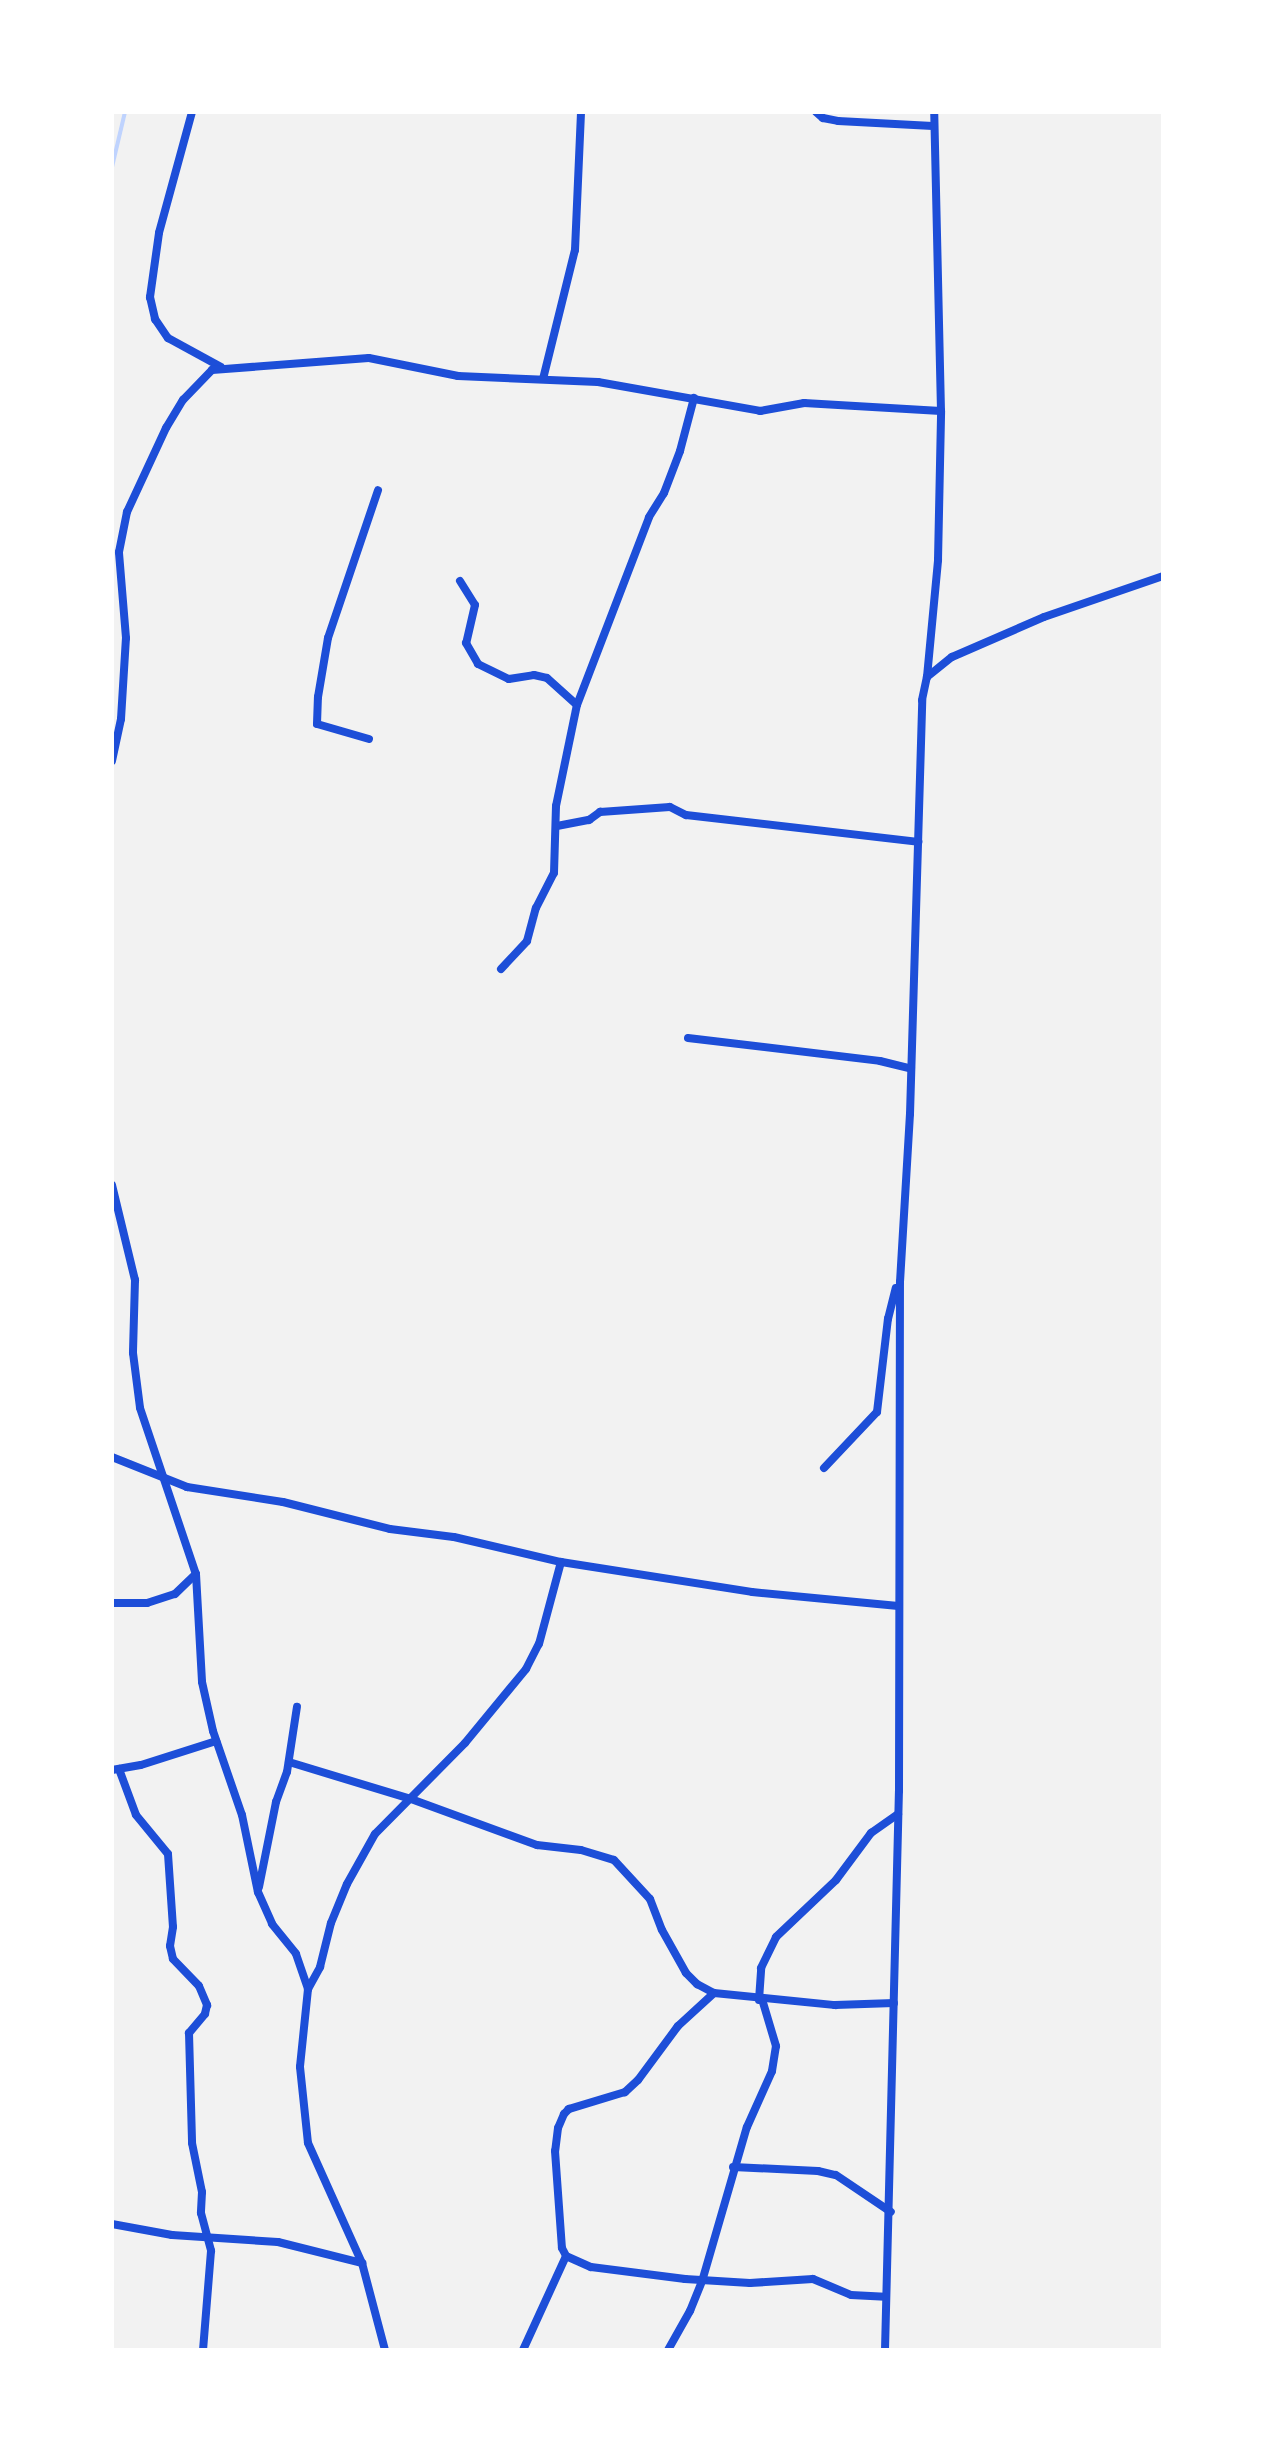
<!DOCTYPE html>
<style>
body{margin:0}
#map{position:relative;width:1275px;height:2462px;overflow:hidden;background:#f2f2f2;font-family:"Crimson Pro",serif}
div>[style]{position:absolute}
.stream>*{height:4px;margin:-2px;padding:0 2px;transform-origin:2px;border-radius:2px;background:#bfd3fe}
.minor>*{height:8px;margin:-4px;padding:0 4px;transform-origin:4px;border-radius:4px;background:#1d4ed8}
span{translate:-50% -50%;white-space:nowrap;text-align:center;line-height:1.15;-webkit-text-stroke:6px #fff;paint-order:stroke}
.frame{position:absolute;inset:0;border:114px solid #fff;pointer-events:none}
</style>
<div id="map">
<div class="stream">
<div style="left:112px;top:167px;width:57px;rotate:-76.7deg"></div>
</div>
<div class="minor">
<div style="left:192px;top:112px;width:125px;rotate:105.3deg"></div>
<div style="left:159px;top:233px;width:65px;rotate:98deg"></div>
<div style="left:150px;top:297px;width:23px;rotate:77deg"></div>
<div style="left:155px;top:319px;width:23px;rotate:56deg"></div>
<div style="left:168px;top:338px;width:60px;rotate:28.7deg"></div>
<div style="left:816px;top:112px;width:9px;rotate:41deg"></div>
<div style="left:823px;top:118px;width:15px;rotate:11deg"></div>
<div style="left:838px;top:121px;width:95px;rotate:3deg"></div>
<div style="left:543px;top:379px;width:133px;rotate:-76.1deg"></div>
<div style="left:575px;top:250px;width:138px;rotate:-87.5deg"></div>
<div style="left:460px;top:581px;width:28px;rotate:58deg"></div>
<div style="left:475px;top:605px;width:39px;rotate:103deg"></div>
<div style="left:466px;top:643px;width:24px;rotate:60deg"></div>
<div style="left:478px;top:664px;width:34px;rotate:26deg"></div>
<div style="left:509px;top:679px;width:25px;rotate:-9deg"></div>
<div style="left:534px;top:675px;width:13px;rotate:13deg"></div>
<div style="left:547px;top:678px;width:40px;rotate:42deg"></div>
<div style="left:927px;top:677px;width:118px;rotate:-84.6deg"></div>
<div style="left:938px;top:560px;width:149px;rotate:-88.8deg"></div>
<div style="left:941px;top:411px;width:299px;rotate:-91.3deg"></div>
<div style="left:369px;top:739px;width:54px;rotate:-163.9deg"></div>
<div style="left:317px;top:724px;width:27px;rotate:-88deg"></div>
<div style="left:318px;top:697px;width:60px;rotate:-80.4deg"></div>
<div style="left:328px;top:638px;width:156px;rotate:-71.3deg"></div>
<div style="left:112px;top:761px;width:43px;rotate:-77.9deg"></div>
<div style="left:121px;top:719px;width:81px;rotate:-86.5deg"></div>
<div style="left:126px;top:638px;width:86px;rotate:-94.7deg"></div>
<div style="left:119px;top:552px;width:41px;rotate:-78.7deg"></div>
<div style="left:127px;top:512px;width:93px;rotate:-65.1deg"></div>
<div style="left:166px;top:428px;width:33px;rotate:-59deg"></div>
<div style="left:183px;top:400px;width:42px;rotate:-46deg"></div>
<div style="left:212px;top:370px;width:157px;rotate:-4.4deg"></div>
<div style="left:369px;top:358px;width:91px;rotate:11.4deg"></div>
<div style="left:458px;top:376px;width:140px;rotate:2.5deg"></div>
<div style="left:598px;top:382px;width:165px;rotate:10.1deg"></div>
<div style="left:760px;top:411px;width:45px;rotate:-10.3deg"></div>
<div style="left:804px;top:403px;width:137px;rotate:3.3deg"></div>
<div style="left:557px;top:826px;width:33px;rotate:-11deg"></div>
<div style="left:589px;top:820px;width:14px;rotate:-36deg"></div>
<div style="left:600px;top:812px;width:70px;rotate:-4.1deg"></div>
<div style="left:670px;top:807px;width:18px;rotate:27deg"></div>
<div style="left:686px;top:815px;width:234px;rotate:6.6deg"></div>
<div style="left:501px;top:969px;width:38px;rotate:-47deg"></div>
<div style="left:527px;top:941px;width:34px;rotate:-75deg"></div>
<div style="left:536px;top:908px;width:39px;rotate:-63deg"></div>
<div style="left:554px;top:873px;width:67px;rotate:-88.3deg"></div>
<div style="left:556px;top:806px;width:103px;rotate:-78.3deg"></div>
<div style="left:577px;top:705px;width:201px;rotate:-69deg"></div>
<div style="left:649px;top:517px;width:28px;rotate:-58deg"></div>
<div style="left:664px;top:493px;width:45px;rotate:-69.1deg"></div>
<div style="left:680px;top:451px;width:55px;rotate:-75.2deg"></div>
<div style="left:688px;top:1038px;width:193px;rotate:6.8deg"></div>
<div style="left:880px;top:1061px;width:32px;rotate:14deg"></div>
<div style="left:112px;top:1185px;width:98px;rotate:76.4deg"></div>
<div style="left:135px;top:1280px;width:73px;rotate:91.6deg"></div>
<div style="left:133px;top:1353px;width:55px;rotate:82.7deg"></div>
<div style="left:140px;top:1408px;width:175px;rotate:71.4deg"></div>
<div style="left:196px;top:1574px;width:108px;rotate:86.8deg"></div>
<div style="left:202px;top:1682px;width:50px;rotate:77.3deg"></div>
<div style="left:213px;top:1731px;width:89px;rotate:71deg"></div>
<div style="left:242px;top:1815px;width:79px;rotate:78.3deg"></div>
<div style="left:258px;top:1892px;width:35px;rotate:66deg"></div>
<div style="left:272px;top:1924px;width:38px;rotate:51deg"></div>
<div style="left:296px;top:1954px;width:37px;rotate:71deg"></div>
<div style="left:308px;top:1989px;width:78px;rotate:95.9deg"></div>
<div style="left:300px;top:2067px;width:76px;rotate:84deg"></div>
<div style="left:308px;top:2143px;width:132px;rotate:65.8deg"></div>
<div style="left:362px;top:2263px;width:90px;rotate:75.2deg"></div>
<div style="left:112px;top:1457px;width:81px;rotate:21.8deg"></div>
<div style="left:187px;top:1487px;width:97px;rotate:8.9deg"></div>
<div style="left:283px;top:1502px;width:110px;rotate:14.2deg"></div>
<div style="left:390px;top:1529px;width:64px;rotate:7.1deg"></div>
<div style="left:454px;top:1537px;width:110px;rotate:13.2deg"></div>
<div style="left:561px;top:1562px;width:193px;rotate:8.9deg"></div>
<div style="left:752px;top:1592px;width:147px;rotate:5.5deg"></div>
<div style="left:824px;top:1468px;width:77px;rotate:-46.6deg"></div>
<div style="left:877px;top:1412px;width:94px;rotate:-83.3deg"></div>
<div style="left:888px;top:1319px;width:32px;rotate:-76deg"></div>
<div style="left:112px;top:1603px;width:35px"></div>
<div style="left:147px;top:1603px;width:29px;rotate:-18deg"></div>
<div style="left:175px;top:1594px;width:29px;rotate:-44deg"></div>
<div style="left:289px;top:1762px;width:127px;rotate:16.9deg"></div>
<div style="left:411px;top:1799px;width:134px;rotate:20.1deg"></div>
<div style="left:537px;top:1845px;width:44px;rotate:6.5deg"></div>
<div style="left:581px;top:1850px;width:34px;rotate:17deg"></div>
<div style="left:614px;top:1860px;width:53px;rotate:47.3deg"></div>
<div style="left:650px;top:1899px;width:33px;rotate:69deg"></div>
<div style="left:662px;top:1930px;width:49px;rotate:60.8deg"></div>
<div style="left:686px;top:1973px;width:16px;rotate:45deg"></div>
<div style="left:697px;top:1984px;width:19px;rotate:28deg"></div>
<div style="left:714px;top:1993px;width:122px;rotate:5.7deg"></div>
<div style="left:835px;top:2005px;width:59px;rotate:-1.9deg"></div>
<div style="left:119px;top:1769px;width:49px;rotate:69.7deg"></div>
<div style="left:136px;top:1815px;width:50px;rotate:50.6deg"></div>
<div style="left:168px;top:1854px;width:73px;rotate:86.1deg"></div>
<div style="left:173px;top:1927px;width:19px;rotate:99deg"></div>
<div style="left:170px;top:1946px;width:13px;rotate:77deg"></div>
<div style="left:173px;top:1959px;width:37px;rotate:46deg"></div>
<div style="left:199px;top:1986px;width:21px;rotate:67deg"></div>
<div style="left:207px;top:2005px;width:9px;rotate:103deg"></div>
<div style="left:205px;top:2014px;width:25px;rotate:130deg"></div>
<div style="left:189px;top:2033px;width:110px;rotate:88.4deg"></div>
<div style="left:192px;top:2143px;width:50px;rotate:78.5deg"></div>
<div style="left:202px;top:2192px;width:21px;rotate:93deg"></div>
<div style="left:201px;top:2213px;width:39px;rotate:75deg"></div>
<div style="left:211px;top:2251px;width:99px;rotate:94.6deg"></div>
<div style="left:112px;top:1770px;width:29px;rotate:-10deg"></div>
<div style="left:141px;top:1765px;width:79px;rotate:-17.7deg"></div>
<div style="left:259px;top:1887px;width:87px;rotate:-78.7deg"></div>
<div style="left:276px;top:1802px;width:32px;rotate:-70deg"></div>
<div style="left:287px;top:1772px;width:66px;rotate:-81.3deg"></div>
<div style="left:308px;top:1989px;width:25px;rotate:-61deg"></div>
<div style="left:320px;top:1967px;width:45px;rotate:-76deg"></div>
<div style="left:331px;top:1923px;width:42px;rotate:-67.7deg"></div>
<div style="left:347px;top:1884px;width:57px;rotate:-60.8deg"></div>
<div style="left:375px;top:1834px;width:128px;rotate:-45.3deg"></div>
<div style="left:465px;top:1743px;width:96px;rotate:-50.5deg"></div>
<div style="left:526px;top:1669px;width:28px;rotate:-63deg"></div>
<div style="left:539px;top:1644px;width:85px;rotate:-75deg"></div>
<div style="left:714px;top:1993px;width:49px;rotate:137.5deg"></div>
<div style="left:678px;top:2026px;width:67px;rotate:126.5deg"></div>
<div style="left:638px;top:2080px;width:18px;rotate:137deg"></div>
<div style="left:625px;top:2092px;width:59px;rotate:163.1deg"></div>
<div style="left:569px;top:2109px;width:7px;rotate:135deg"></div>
<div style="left:564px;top:2114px;width:15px;rotate:113deg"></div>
<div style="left:558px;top:2128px;width:23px;rotate:97deg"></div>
<div style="left:555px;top:2151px;width:97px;rotate:85.9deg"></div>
<div style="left:562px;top:2248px;width:9px;rotate:63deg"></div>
<div style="left:566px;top:2256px;width:27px;rotate:24deg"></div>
<div style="left:591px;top:2267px;width:95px;rotate:7.3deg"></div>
<div style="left:685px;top:2279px;width:65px;rotate:3.5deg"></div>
<div style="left:750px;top:2283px;width:63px;rotate:-3.6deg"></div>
<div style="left:813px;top:2279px;width:41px;rotate:22.8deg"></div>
<div style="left:851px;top:2295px;width:34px;rotate:3deg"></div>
<div style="left:759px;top:2000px;width:32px;rotate:-86deg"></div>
<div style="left:761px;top:1968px;width:34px;rotate:-64deg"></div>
<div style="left:776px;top:1937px;width:83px;rotate:-43.5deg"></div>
<div style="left:836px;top:1880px;width:59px;rotate:-53.3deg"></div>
<div style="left:871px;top:1833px;width:33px;rotate:-35deg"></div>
<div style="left:733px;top:2167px;width:85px;rotate:2.7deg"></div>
<div style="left:818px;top:2171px;width:18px;rotate:13deg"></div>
<div style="left:836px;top:2175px;width:66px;rotate:33.9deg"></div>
<div style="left:112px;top:2224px;width:61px;rotate:10.4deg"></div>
<div style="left:172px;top:2235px;width:106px;rotate:3.8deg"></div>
<div style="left:278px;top:2242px;width:87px;rotate:14deg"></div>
<div style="left:523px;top:2350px;width:103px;rotate:-65.4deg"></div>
<div style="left:668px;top:2350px;width:45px;rotate:-60.6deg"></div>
<div style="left:690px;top:2311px;width:35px;rotate:-68deg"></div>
<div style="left:703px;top:2278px;width:157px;rotate:-73.8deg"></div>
<div style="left:747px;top:2127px;width:61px;rotate:-65.9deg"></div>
<div style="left:772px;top:2071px;width:25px;rotate:-81deg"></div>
<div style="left:776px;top:2046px;width:49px;rotate:-106.6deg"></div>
<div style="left:885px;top:2350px;width:559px;rotate:-88.57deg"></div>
<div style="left:899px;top:1791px;width:509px;rotate:-89.89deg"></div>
<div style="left:900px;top:1282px;width:168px;rotate:-86.6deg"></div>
<div style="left:910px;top:1114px;width:414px;rotate:-88.3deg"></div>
<div style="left:922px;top:700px;width:24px;rotate:-78deg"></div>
<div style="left:927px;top:677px;width:32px;rotate:-39deg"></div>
<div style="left:952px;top:657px;width:100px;rotate:-23.5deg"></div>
<div style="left:1044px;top:617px;width:126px;rotate:-19deg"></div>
</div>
<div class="frame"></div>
</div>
